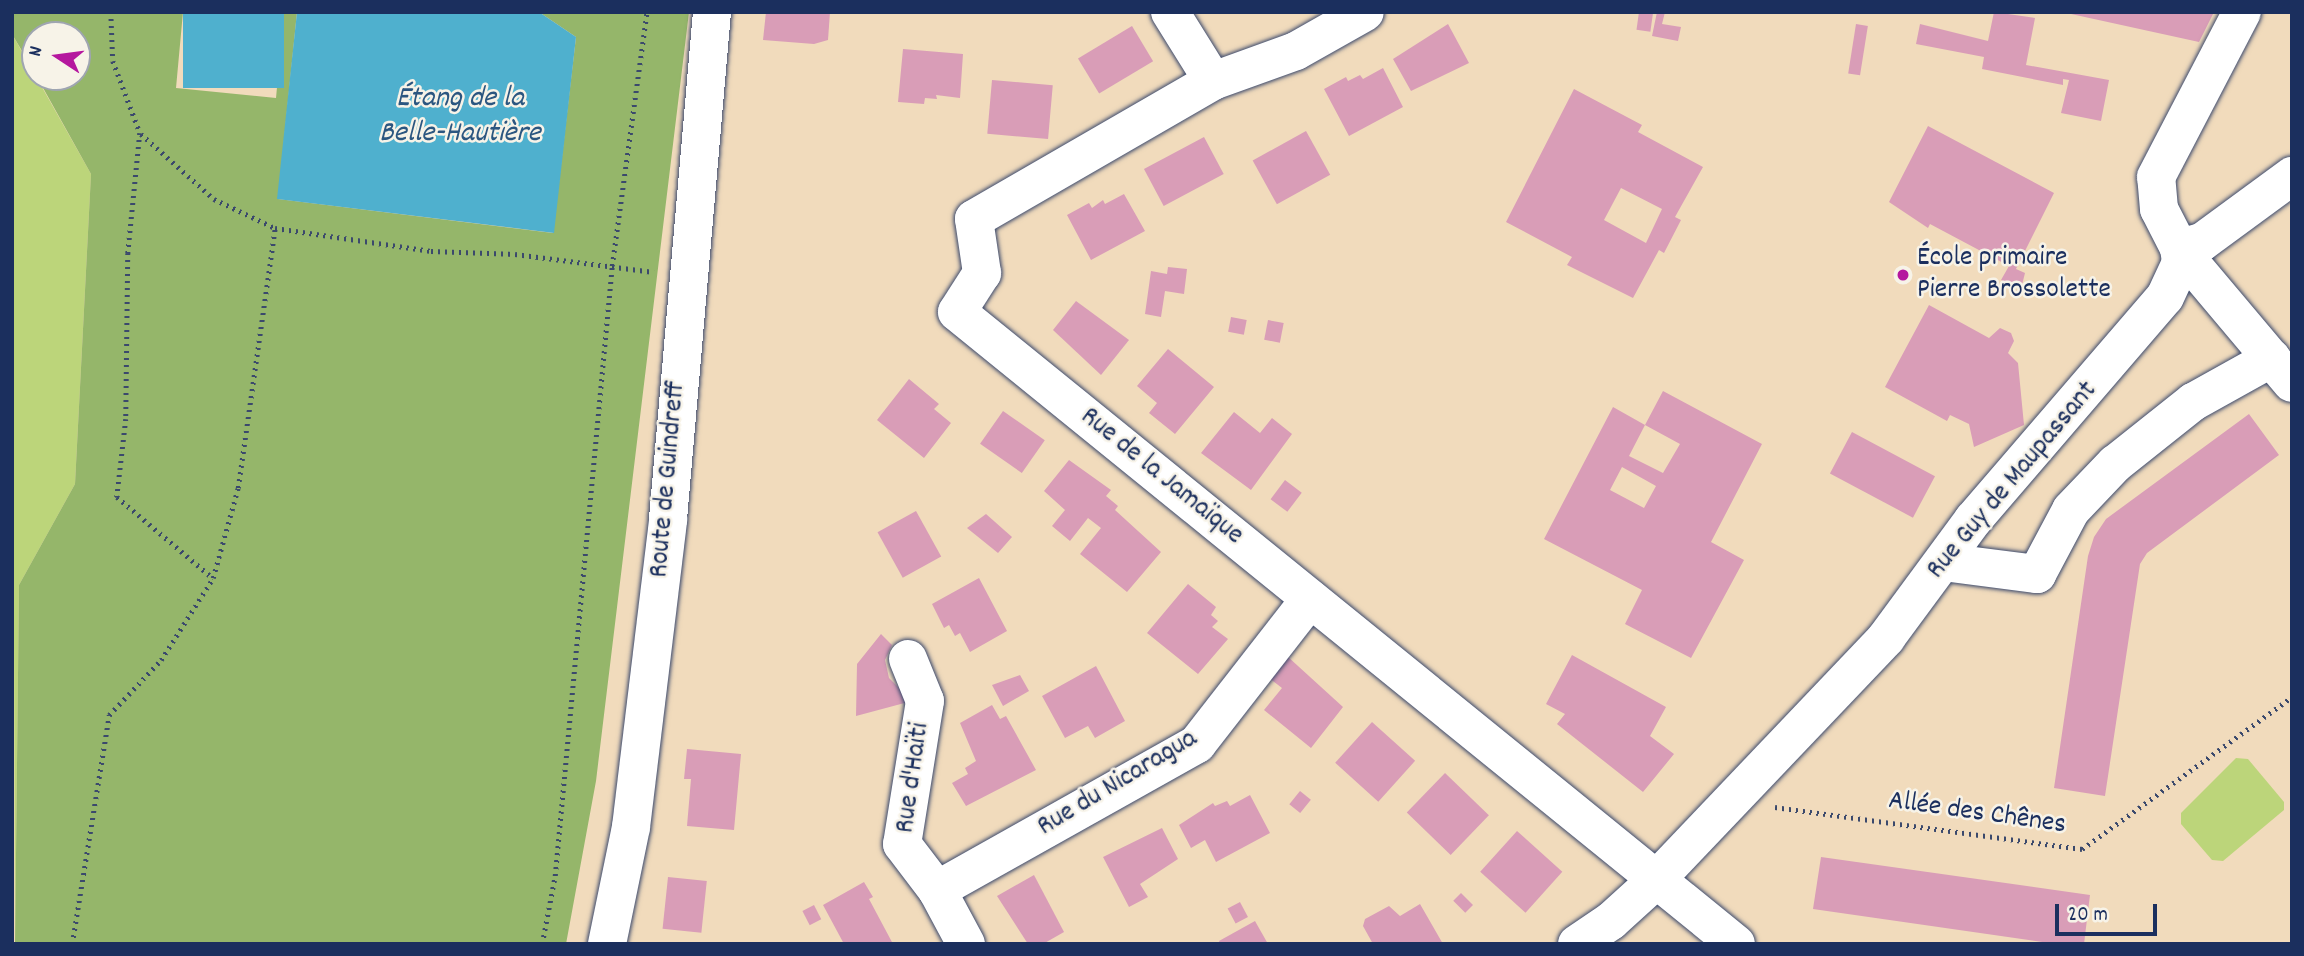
<!DOCTYPE html>
<meta charset="utf-8">
<style>
body{margin:0}
#map{position:relative;width:2304px;height:956px;overflow:hidden;background:#f1dbbc;font-family:Dekko,sans-serif}
div>[style]{position:absolute}
.green>*{inset:0;background:#bcd57a}
.forest>*{inset:0;background:#95b66a}
.water>*{inset:0;background:#4fb0ce;transform-origin:0 0}
.building>*{inset:0;background:#d99db7;transform-origin:0 0}
.path>*{height:4.5px;margin-top:-2.25px;transform-origin:0;background:repeating-linear-gradient(90deg,#3b496c 0 2px,transparent 0 7px)}
.roads{filter:drop-shadow(0 0 2px #3b496c) drop-shadow(0 0 2px #3b496c)}
.minor>*{height:38px;margin:-19px;padding:0 19px;transform-origin:19px;border-radius:19px;background:#fff}
.dots>*{width:19px;height:19px;translate:-50% -50%;box-sizing:border-box;border:4px solid #f7f3e8;border-radius:50%}
span{translate:-50% -50%;white-space:nowrap;text-align:center;line-height:1.15;-webkit-text-stroke:5px #f7f3e8;paint-order:stroke}
.poi-label{font-size:28px;color:#1b2f5e}
.left{translate:0 -50%;text-align:left}
.street-label{font-size:28px;color:#1b2f5e}
.water-label{font-size:30px;color:#2b5680;font-style:italic}
.frame{position:absolute;inset:0;border:14px solid #1b2f5e;pointer-events:none}
.north{position:absolute;left:21px;top:21px;width:70px;height:70px;box-sizing:border-box;background:#f7f3e8;border:2px solid #9fa5b1;border-radius:50%;rotate:283deg;font-size:19px;font-weight:700;line-height:28px;text-align:center;color:#1b2f5e}
.north::after{content:'';display:block;margin:auto;width:24px;height:32px;background:#b5179e;clip-path:polygon(50% 0,100% 100%,50% 72%,0 100%)}
.scale{position:absolute;left:2055px;top:904px;width:102px;height:32px;box-sizing:border-box;border:4px solid #1b2f5e;border-top:0;padding-left:9px;font-size:21px;line-height:24px;white-space:nowrap;color:#1b2f5e;-webkit-text-stroke:5px #f7f3e8;paint-order:stroke}
</style>
<div id="map">
<div class="green">
<div style="clip-path:polygon(12px 34px,91px 174px,75px 484px,19px 585px,15px 944px)"></div>
<div style="clip-path:polygon(2236px 758px,2248px 759px,2284px 802px,2284px 810px,2223px 861px,2212px 860px,2181px 824px,2181px 813px)"></div>
</div>
<div class="forest">
<div style="clip-path:polygon(12px 12px,183px 12px,176px 88px,276px 98px,284px 12px,297px 12px,278px 199px,553px 233px,576px 37px,539px 12px,689px 12px,596px 781px,566px 944px,15px 944px,19px 585px,75px 484px,91px 174px,37px 77px,77px 77px,77px 35px,35px 35px,35px 73px,12px 34px)"></div>
</div>
<div class="water">
<div style="left:183px;top:12px;width:101px;height:76px"></div>
<div style="clip-path:polygon(297px 12px,539px 12px,576px 37px,554px 233px,277px 199px)"></div>
</div>
<div class="building">
<div style="clip-path:polygon(766px 12px,830px 12px,828px 40px,814px 44px,763px 40px)"></div>
<div style="left:1639px;top:12px;width:14px;height:18px;rotate:8deg"></div>
<div style="clip-path:polygon(1657px 12px,1665px 12px,1662px 24px,1681px 27px,1678px 41px,1652px 36px)"></div>
<div style="clip-path:polygon(1994px 12px,2035px 18px,2026px 65px,2109px 80px,2101px 121px,2061px 113px,2069px 80px,2063px 79px,2063px 85px,1982px 69px,1984px 57px,1916px 44px,1920px 24px,1988px 41px)"></div>
<div style="clip-path:polygon(2062px 12px,2214px 12px,2199px 42px)"></div>
<div style="clip-path:polygon(1448px 24px,1469px 63px,1411px 91px,1393px 59px)"></div>
<div style="left:1856px;top:24px;width:12px;height:50px;rotate:9deg"></div>
<div style="left:1132px;top:26px;width:41px;height:63px;rotate:59deg"></div>
<div style="clip-path:polygon(903px 49px,963px 54px,960px 98px,936px 95px,937px 99px,925px 98px,924px 104px,898px 102px)"></div>
<div style="clip-path:polygon(1383px 68px,1403px 107px,1349px 136px,1324px 89px,1346px 77px,1348px 81px,1360px 75px,1363px 79px)"></div>
<div style="left:992px;top:80px;width:61px;height:54px;rotate:5deg"></div>
<div style="clip-path:polygon(evenodd,1574px 89px,1642px 125px,1638px 132px,1703px 167px,1675px 217px,1681px 220px,1664px 253px,1659px 250px,1633px 298px,1567px 265px,1572px 257px,1506px 222px,1574px 89px,1621px 188px,1662px 209px,1646px 243px,1604px 220px,1621px 188px)"></div>
<div style="clip-path:polygon(1928px 126px,2054px 193px,2016px 269px,2025px 273px,2021px 289px,2001px 280px,2009px 266px,1930px 224px,1928px 228px,1889px 202px)"></div>
<div style="left:1306px;top:131px;width:50px;height:61px;rotate:61deg"></div>
<div style="left:1204px;top:137px;width:42px;height:68px;rotate:62deg"></div>
<div style="clip-path:polygon(1124px 194px,1145px 231px,1091px 260px,1067px 215px,1089px 203px,1092px 208px,1103px 200px,1105px 204px)"></div>
<div style="clip-path:polygon(1168px 267px,1187px 269px,1184px 294px,1165px 291px,1161px 317px,1145px 314px,1151px 271px,1167px 274px)"></div>
<div style="clip-path:polygon(1076px 301px,1129px 340px,1101px 375px,1053px 330px)"></div>
<div style="clip-path:polygon(1929px 305px,1989px 338px,2000px 328px,2011px 333px,2014px 341px,2008px 353px,2018px 363px,2024px 425px,1974px 447px,1969px 424px,1950px 415px,1947px 421px,1885px 387px)"></div>
<div style="left:1231px;top:317px;width:16px;height:15px;rotate:11deg"></div>
<div style="left:1268px;top:320px;width:16px;height:20px;rotate:11deg"></div>
<div style="clip-path:polygon(1168px 349px,1214px 387px,1175px 434px,1149px 413px,1157px 403px,1137px 386px)"></div>
<div style="clip-path:polygon(909px 379px,939px 404px,934px 409px,951px 423px,924px 458px,877px 420px)"></div>
<div style="clip-path:polygon(evenodd,1663px 391px,1762px 444px,1711px 542px,1744px 560px,1691px 658px,1625px 624px,1642px 590px,1544px 539px,1613px 407px,1645px 425px,1629px 456px,1663px 473px,1680px 444px,1645px 425px,1663px 391px,1622px 467px,1656px 486px,1644px 508px,1610px 490px,1622px 467px)"></div>
<div style="left:1003px;top:411px;width:51px;height:40px;rotate:35deg"></div>
<div style="clip-path:polygon(1234px 412px,1260px 433px,1272px 418px,1292px 434px,1251px 490px,1201px 453px)"></div>
<div style="clip-path:polygon(2249px 414px,2279px 455px,2147px 553px,2140px 564px,2105px 796px,2054px 788px,2088px 556px,2094px 537px,2106px 519px)"></div>
<div style="left:1852px;top:432px;width:94px;height:47px;rotate:28deg"></div>
<div style="clip-path:polygon(1069px 460px,1111px 490px,1106px 496px,1118px 506px,1115px 510px,1161px 552px,1127px 592px,1080px 554px,1101px 528px,1088px 518px,1070px 541px,1052px 526px,1065px 510px,1044px 491px)"></div>
<div style="left:1285px;top:480px;width:21px;height:24px;rotate:37deg"></div>
<div style="left:916px;top:511px;width:52px;height:44px;rotate:61deg"></div>
<div style="clip-path:polygon(986px 514px,1012px 537px,998px 553px,967px 528px)"></div>
<div style="clip-path:polygon(979px 578px,1007px 631px,970px 652px,960px 633px,955px 636px,949px 625px,944px 628px,932px 604px)"></div>
<div style="clip-path:polygon(1188px 584px,1216px 607px,1211px 615px,1218px 621px,1212px 627px,1228px 639px,1198px 674px,1147px 633px)"></div>
<div style="clip-path:polygon(881px 634px,892px 645px,885px 660px,889px 678px,912px 701px,856px 716px,857px 664px)"></div>
<div style="clip-path:polygon(1572px 655px,1666px 707px,1650px 736px,1674px 754px,1643px 792px,1557px 724px,1565px 714px,1546px 704px)"></div>
<div style="clip-path:polygon(1287px 656px,1343px 707px,1311px 748px,1264px 710px,1282px 688px,1269px 678px)"></div>
<div style="clip-path:polygon(1096px 666px,1125px 721px,1095px 738px,1088px 726px,1065px 738px,1042px 696px)"></div>
<div style="clip-path:polygon(1020px 675px,1029px 691px,1003px 706px,992px 685px)"></div>
<div style="clip-path:polygon(992px 705px,1000px 719px,1006px 716px,1036px 770px,966px 806px,952px 783px,968px 774px,965px 768px,976px 761px,960px 723px)"></div>
<div style="left:1372px;top:722px;width:58px;height:55px;rotate:42deg"></div>
<div style="clip-path:polygon(687px 749px,741px 754px,734px 830px,687px 826px,691px 779px,684px 779px)"></div>
<div style="left:1445px;top:773px;width:61px;height:55px;rotate:44deg"></div>
<div style="left:1300px;top:791px;width:14px;height:17px;rotate:39deg"></div>
<div style="clip-path:polygon(1250px 795px,1270px 833px,1216px 862px,1205px 840px,1191px 848px,1179px 825px,1213px 803px,1215px 806px,1227px 801px,1230px 806px)"></div>
<div style="clip-path:polygon(1162px 828px,1178px 859px,1140px 884px,1148px 897px,1129px 907px,1103px 857px)"></div>
<div style="left:1517px;top:831px;width:61px;height:55px;rotate:42deg"></div>
<div style="clip-path:polygon(1821px 857px,2090px 895px,2084px 944px,2056px 944px,1813px 909px)"></div>
<div style="clip-path:polygon(1034px 875px,1064px 932px,1043px 944px,1028px 944px,997px 896px)"></div>
<div style="left:668px;top:877px;width:39px;height:52px;rotate:6deg"></div>
<div style="clip-path:polygon(864px 882px,873px 897px,869px 899px,893px 944px,844px 944px,823px 905px)"></div>
<div style="left:1461px;top:893px;width:17px;height:11px;rotate:45deg"></div>
<div style="left:1240px;top:902px;width:17px;height:14px;rotate:62deg"></div>
<div style="clip-path:polygon(1420px 904px,1443px 944px,1373px 944px,1363px 926px,1365px 919px,1389px 906px,1400px 916px)"></div>
<div style="left:814px;top:905px;width:16px;height:13px;rotate:63deg"></div>
<div style="clip-path:polygon(1255px 921px,1268px 944px,1220px 944px,1219px 941px)"></div>
</div>
<div class="path">
<div style="left:111px;top:12px;width:49px;rotate:87.7deg"></div>
<div style="left:113px;top:61px;width:77px;rotate:69.4deg"></div>
<div style="left:140px;top:133px;width:121px;rotate:95.7deg"></div>
<div style="left:128px;top:253px;width:166px;rotate:90.7deg"></div>
<div style="left:126px;top:419px;width:79px;rotate:96.6deg"></div>
<div style="left:117px;top:497px;width:126px;rotate:40.2deg"></div>
<div style="left:141px;top:134px;width:98px;rotate:41.7deg"></div>
<div style="left:214px;top:199px;width:68px;rotate:25.4deg"></div>
<div style="left:275px;top:228px;width:158px;rotate:8.4deg"></div>
<div style="left:431px;top:251px;width:84px;rotate:2deg"></div>
<div style="left:515px;top:254px;width:140px;rotate:7.4deg"></div>
<div style="left:1775px;top:807px;width:310px;rotate:7.8deg"></div>
<div style="left:2082px;top:849px;width:259px;rotate:-35.9deg"></div>
<div style="left:72px;top:944px;width:232px;rotate:-80.8deg"></div>
<div style="left:109px;top:715px;width:76px;rotate:-46.6deg"></div>
<div style="left:161px;top:660px;width:97px;rotate:-57.6deg"></div>
<div style="left:213px;top:578px;width:93px;rotate:-74.5deg"></div>
<div style="left:238px;top:488px;width:263px;rotate:-81.9deg"></div>
<div style="left:542px;top:944px;width:69px;rotate:-79.2deg"></div>
<div style="left:555px;top:876px;width:613px;rotate:-84.66deg"></div>
<div style="left:612px;top:266px;width:256px;rotate:-82.2deg"></div>
</div>
<div class="roads">
<div class="minor">
<div style="left:1170px;top:12px;width:81px;rotate:58.1deg"></div>
<div style="left:1213px;top:81px;width:88px;rotate:-19.9deg"></div>
<div style="left:1296px;top:51px;width:79px;rotate:-29.5deg"></div>
<div style="left:1213px;top:81px;width:276px;rotate:150deg"></div>
<div style="left:974px;top:219px;width:55px;rotate:81.6deg"></div>
<div style="left:982px;top:273px;width:46px;rotate:122.7deg"></div>
<div style="left:957px;top:312px;width:1003px;rotate:39.05deg"></div>
<div style="left:2179px;top:248px;width:24px;rotate:-15deg"></div>
<div style="left:2202px;top:242px;width:112px;rotate:-36.3deg"></div>
<div style="left:2181px;top:262px;width:15px;rotate:23deg"></div>
<div style="left:2195px;top:268px;width:150px;rotate:49.9deg"></div>
<div style="left:1943px;top:562px;width:95px;rotate:7.3deg"></div>
<div style="left:2037px;top:574px;width:72px;rotate:-62deg"></div>
<div style="left:2071px;top:510px;width:64px;rotate:-46.3deg"></div>
<div style="left:2115px;top:464px;width:100px;rotate:-38.5deg"></div>
<div style="left:2193px;top:402px;width:90px;rotate:-29.1deg"></div>
<div style="left:908px;top:659px;width:45px;rotate:68deg"></div>
<div style="left:925px;top:701px;width:145px;rotate:99.1deg"></div>
<div style="left:902px;top:844px;width:58px;rotate:52.7deg"></div>
<div style="left:607px;top:944px;width:119px;rotate:-78.4deg"></div>
<div style="left:631px;top:827px;width:310px;rotate:-83.1deg"></div>
<div style="left:668px;top:519px;width:509px;rotate:-85.04deg"></div>
<div style="left:966px;top:944px;width:61px;rotate:-118.2deg"></div>
<div style="left:937px;top:890px;width:298px;rotate:-29.3deg"></div>
<div style="left:1197px;top:744px;width:184px;rotate:-52.1deg"></div>
<div style="left:1577px;top:944px;width:41px;rotate:-34.1deg"></div>
<div style="left:1611px;top:921px;width:58px;rotate:-42.2deg"></div>
<div style="left:1654px;top:882px;width:337px;rotate:-46.4deg"></div>
<div style="left:1886px;top:638px;width:147px;rotate:-53.6deg"></div>
<div style="left:1973px;top:520px;width:294px;rotate:-49.3deg"></div>
<div style="left:2165px;top:297px;width:38px;rotate:-65deg"></div>
<div style="left:2181px;top:262px;width:14px;rotate:-98deg"></div>
<div style="left:2179px;top:248px;width:44px;rotate:-117.1deg"></div>
<div style="left:2159px;top:209px;width:32px;rotate:-95deg"></div>
<div style="left:2156px;top:177px;width:186px;rotate:-62.5deg"></div>
</div>
</div>
<div class="dots">
<div style="left:1903px;top:275px;background:#b5179e"></div>
</div>
<div class="poi-label">
<span class="left" style="left:1917px;top:275px">École primaire<br>Pierre Brossolette</span>
</div>
<div class="street-label">
<span style="left:1161px;top:477px;rotate:39deg">Rue de la Jamaïque</span>
<span style="left:669px;top:479px;rotate:-85deg">Route de Guindreff</span>
<span style="left:2013px;top:481px;rotate:-50deg">Rue Guy de Maupassant</span>
<span style="left:914px;top:778px;rotate:-82deg">Rue d'Haïti</span>
<span style="left:1118px;top:784px;rotate:-31deg">Rue du Nicaragua</span>
<span style="left:1977px;top:814px;rotate:8deg">Allée des Chênes</span>
</div>
<div class="water-label">
<span style="left:460px;top:117px">Étang de la<br>Belle-Hautière</span>
</div>
<div class="frame"></div>
<div class="north">N</div>
<div class="scale">20 m</div>
</div>
